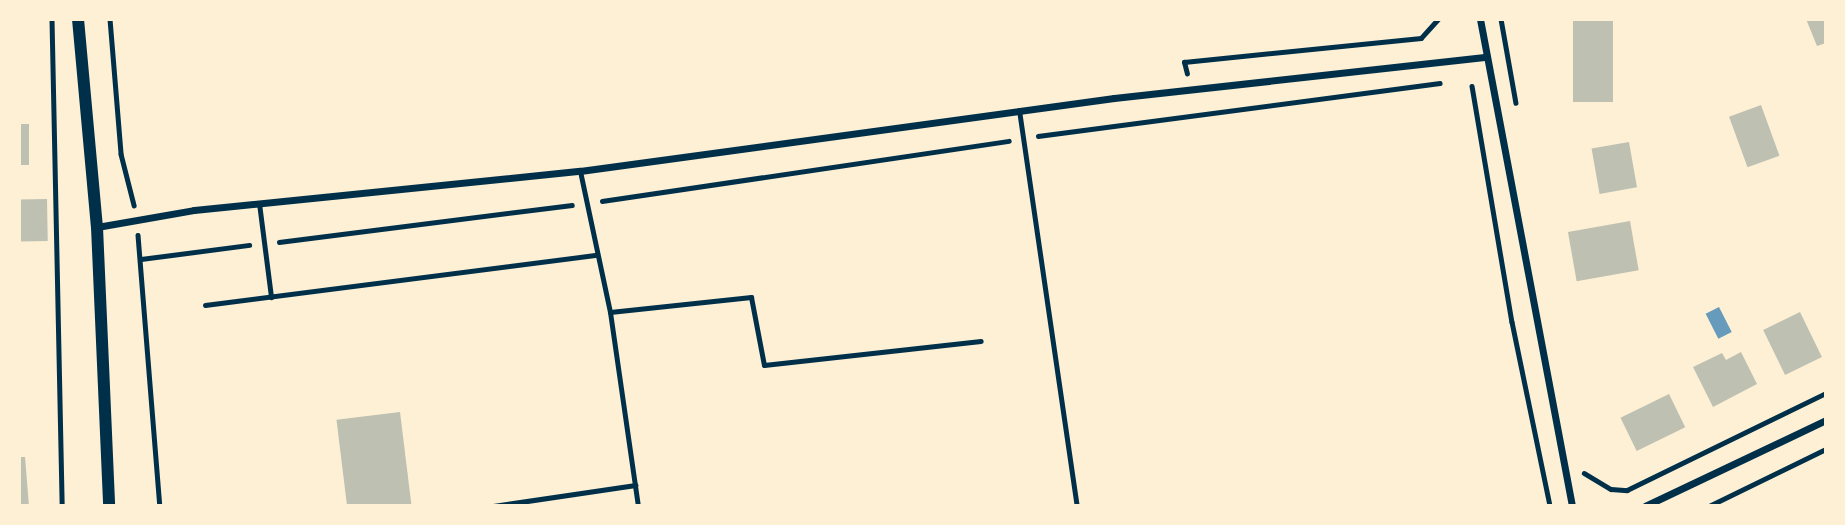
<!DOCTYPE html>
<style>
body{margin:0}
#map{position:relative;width:1845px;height:525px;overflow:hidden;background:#fdf0d5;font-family:"Space Grotesk",sans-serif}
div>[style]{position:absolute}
.water>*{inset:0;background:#669bbc;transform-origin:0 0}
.building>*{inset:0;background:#bec0b2;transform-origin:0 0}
.path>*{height:4.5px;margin:-2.25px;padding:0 2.25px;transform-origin:2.25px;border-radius:2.25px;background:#003049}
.service>*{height:5px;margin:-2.5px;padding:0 2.5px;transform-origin:2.5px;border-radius:2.5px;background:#003049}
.minor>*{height:7px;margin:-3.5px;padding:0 3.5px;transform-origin:3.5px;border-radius:3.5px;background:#003049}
.tertiary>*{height:12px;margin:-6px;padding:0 6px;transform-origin:6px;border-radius:6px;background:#003049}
span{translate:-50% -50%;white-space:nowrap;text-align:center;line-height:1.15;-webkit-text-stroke:7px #fdf0d5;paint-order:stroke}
.frame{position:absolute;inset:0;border:21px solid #fdf0d5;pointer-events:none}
</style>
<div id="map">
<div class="water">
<div style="left:1719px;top:307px;width:28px;height:15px;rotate:63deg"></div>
</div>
<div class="building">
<div style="left:1573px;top:19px;width:40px;height:83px"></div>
<div style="clip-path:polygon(1806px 19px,1826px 19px,1826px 43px,1817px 46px)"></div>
<div style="left:1761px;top:105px;width:54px;height:34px;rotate:70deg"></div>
<div style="left:19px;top:124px;width:10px;height:41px"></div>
<div style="left:1629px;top:142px;width:46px;height:38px;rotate:80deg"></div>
<div style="left:47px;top:199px;width:42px;height:28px;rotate:89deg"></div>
<div style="left:1630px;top:221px;width:50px;height:63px;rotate:80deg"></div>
<div style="left:1800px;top:312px;width:50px;height:41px;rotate:64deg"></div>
<div style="clip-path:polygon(1741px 352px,1757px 384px,1713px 407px,1693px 367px,1722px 353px,1726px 360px)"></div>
<div style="left:1669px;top:394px;width:37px;height:54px;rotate:64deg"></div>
<div style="left:400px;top:412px;width:95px;height:64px;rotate:83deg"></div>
<div style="clip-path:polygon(19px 457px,25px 457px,29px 506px,19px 506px)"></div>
</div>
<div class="path">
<div style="left:52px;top:19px;width:487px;rotate:88.8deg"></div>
<div style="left:110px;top:19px;width:135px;rotate:85.3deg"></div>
<div style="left:121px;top:154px;width:53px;rotate:75.7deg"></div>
<div style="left:1501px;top:19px;width:85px;rotate:79.9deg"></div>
<div style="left:1187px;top:74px;width:12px;rotate:-104deg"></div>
<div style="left:1184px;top:62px;width:238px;rotate:-5.8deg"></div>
<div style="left:1421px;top:38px;width:25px;rotate:-48deg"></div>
<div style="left:1472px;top:86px;width:239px;rotate:80.4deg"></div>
<div style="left:1512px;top:322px;width:188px;rotate:78.3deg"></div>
<div style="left:1038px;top:136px;width:405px;rotate:-7.5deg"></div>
<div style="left:602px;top:201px;width:411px;rotate:-8.4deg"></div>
<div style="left:138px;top:235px;width:272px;rotate:85.4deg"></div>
<div style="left:279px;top:242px;width:295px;rotate:-7.2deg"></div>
<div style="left:141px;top:259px;width:109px;rotate:-7.4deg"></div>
<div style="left:1584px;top:473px;width:31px;rotate:31deg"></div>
<div style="left:1611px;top:489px;width:16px;rotate:4deg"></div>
<div style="left:1627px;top:490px;width:221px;rotate:-26deg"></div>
<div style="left:1709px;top:506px;width:130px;rotate:-26deg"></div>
</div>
<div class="service">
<div style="left:1019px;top:110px;width:400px;rotate:81.7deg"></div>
<div style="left:580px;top:171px;width:144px;rotate:78deg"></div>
<div style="left:610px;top:312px;width:196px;rotate:81.8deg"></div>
<div style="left:259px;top:203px;width:95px;rotate:82.7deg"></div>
<div style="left:205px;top:305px;width:395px;rotate:-7.3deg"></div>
<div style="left:610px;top:312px;width:142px;rotate:-6.1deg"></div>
<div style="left:751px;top:297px;width:69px;rotate:79.2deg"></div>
<div style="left:764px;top:365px;width:218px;rotate:-6.3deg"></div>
<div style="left:493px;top:506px;width:144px;rotate:-8.4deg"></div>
</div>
<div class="minor">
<div style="left:1480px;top:19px;width:496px;rotate:79.3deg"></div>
<div style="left:97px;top:227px;width:98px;rotate:-9.9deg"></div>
<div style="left:194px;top:210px;width:388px;rotate:-5.8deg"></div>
<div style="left:580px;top:171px;width:539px;rotate:-7.78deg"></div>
<div style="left:1114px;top:98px;width:375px;rotate:-6.3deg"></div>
<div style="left:1645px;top:506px;width:200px;rotate:-25.4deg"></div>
</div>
<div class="tertiary">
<div style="left:78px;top:19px;width:209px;rotate:84.8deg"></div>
<div style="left:97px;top:227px;width:279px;rotate:87.5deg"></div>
</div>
<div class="frame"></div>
</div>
